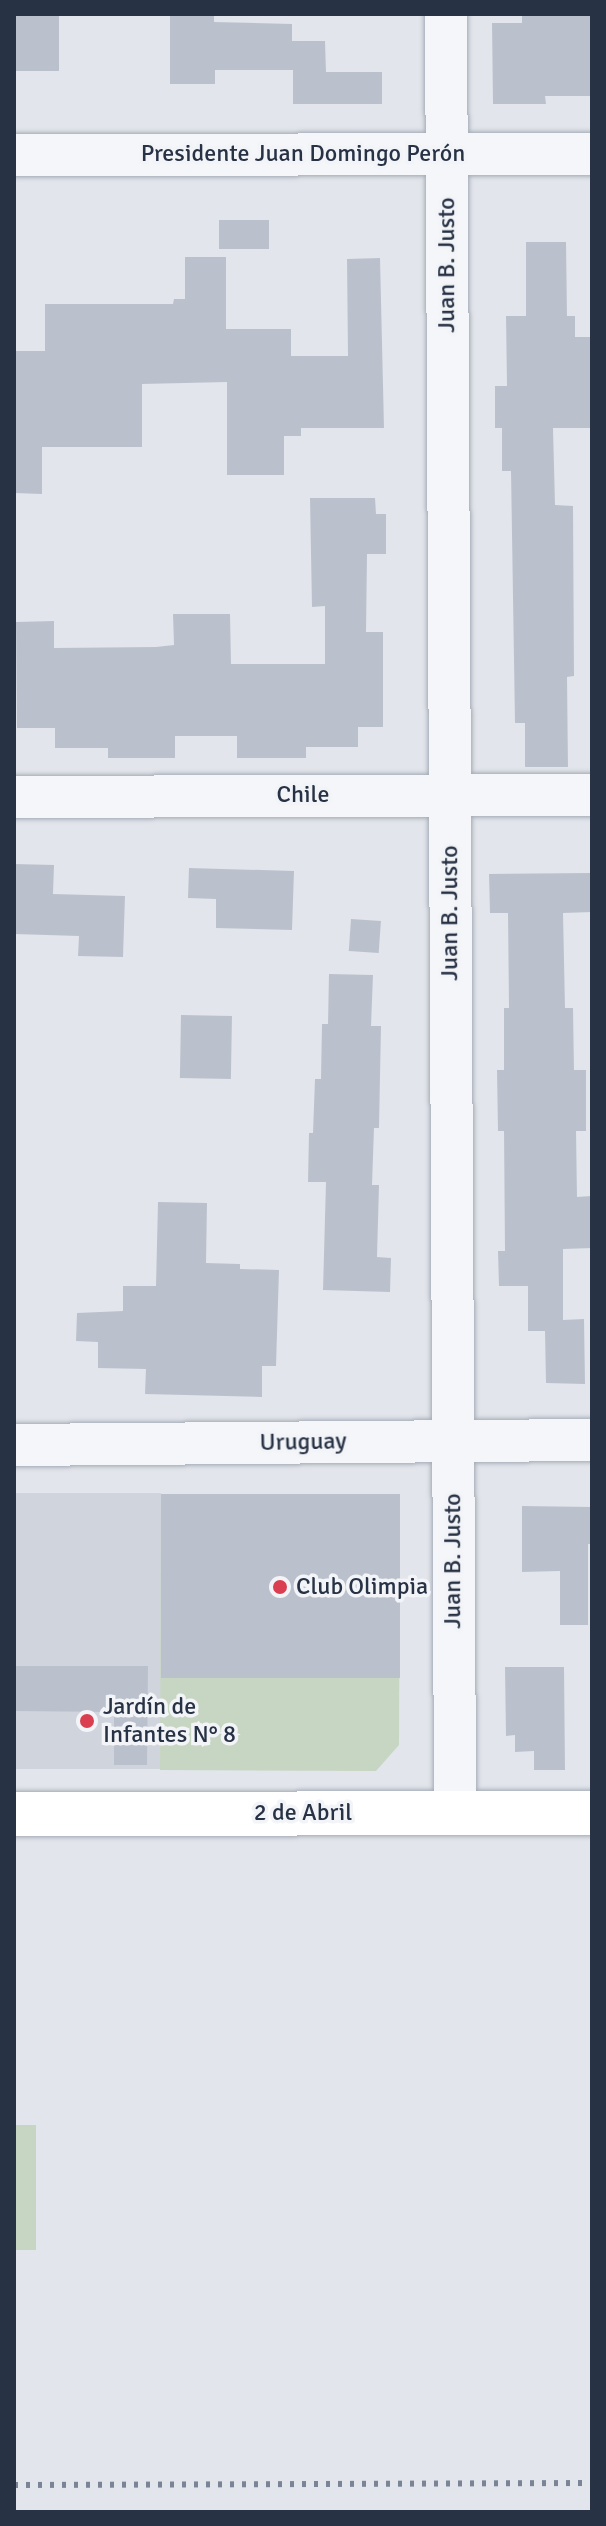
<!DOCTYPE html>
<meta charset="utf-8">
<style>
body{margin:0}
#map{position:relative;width:606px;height:2526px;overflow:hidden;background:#e2e5eb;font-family:Signika,sans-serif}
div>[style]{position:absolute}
.built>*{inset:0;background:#d0d4dd;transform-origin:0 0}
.green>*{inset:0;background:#c7d6c2;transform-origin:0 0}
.building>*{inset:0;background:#bbc1cc;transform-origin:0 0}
.roads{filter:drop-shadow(0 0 2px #a6acb6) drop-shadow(0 0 2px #a6acb6)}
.street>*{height:42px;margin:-21px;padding:0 21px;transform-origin:21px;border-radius:21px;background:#f5f6f9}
.secondary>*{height:44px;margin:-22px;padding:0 22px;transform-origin:22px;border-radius:22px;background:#fff}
.rail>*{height:6px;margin-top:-3px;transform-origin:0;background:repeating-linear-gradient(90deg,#7a8496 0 4px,transparent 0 12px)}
.dots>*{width:22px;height:22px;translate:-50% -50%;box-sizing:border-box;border:4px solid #f2f4f8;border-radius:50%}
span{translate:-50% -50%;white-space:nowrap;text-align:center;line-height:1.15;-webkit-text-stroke:7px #f2f4f8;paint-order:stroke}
.street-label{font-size:24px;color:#283245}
.poi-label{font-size:24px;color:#283245}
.left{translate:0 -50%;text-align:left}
.frame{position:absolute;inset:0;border:16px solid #283245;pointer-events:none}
</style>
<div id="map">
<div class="built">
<div style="left:14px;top:1493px;width:147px;height:276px"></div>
</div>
<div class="green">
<div style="clip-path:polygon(161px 1494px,400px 1496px,399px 1745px,376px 1771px,160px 1770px)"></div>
<div style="left:14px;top:2125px;width:22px;height:125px"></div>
</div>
<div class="building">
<div style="left:15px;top:14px;width:44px;height:57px"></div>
<div style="clip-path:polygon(170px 14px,214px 14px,214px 22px,292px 24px,292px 41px,325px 41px,326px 72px,382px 72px,382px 104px,293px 104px,293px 70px,215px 70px,215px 84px,170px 84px)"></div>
<div style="clip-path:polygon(522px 14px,591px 14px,592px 96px,545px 96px,546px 104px,493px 104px,492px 23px,522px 23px)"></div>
<div style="left:219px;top:220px;width:50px;height:29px"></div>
<div style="clip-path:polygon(526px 242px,566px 242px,567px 316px,575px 316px,575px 337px,592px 337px,592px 428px,553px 428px,555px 505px,573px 506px,574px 676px,567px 677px,568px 767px,525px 767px,525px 723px,515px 723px,511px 471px,502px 471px,502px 428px,495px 428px,495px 386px,507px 386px,506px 316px,526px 316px)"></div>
<div style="clip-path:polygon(185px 257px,226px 257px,226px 329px,291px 329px,291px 356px,348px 356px,347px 259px,380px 258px,384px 428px,301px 428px,301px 436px,284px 436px,284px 475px,227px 475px,227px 382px,142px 384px,142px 447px,42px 447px,42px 494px,14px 493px,14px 351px,45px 351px,45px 304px,173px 304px,174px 299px,185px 299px)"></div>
<div style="clip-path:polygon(310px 498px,375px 498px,376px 514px,386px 514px,386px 554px,367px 554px,366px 632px,383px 632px,383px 727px,358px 727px,358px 747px,306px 747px,306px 758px,237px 758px,237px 736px,175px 736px,175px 758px,108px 758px,108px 748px,55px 748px,55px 728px,17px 728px,16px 622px,54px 621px,54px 648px,156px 647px,174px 645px,173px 614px,230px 614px,231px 664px,325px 664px,325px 606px,312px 607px)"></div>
<div style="clip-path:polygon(14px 864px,54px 865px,53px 894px,125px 896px,123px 957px,78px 956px,79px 936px,14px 934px)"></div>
<div style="clip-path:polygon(189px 868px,294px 871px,292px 930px,216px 928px,216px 899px,188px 898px)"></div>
<div style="clip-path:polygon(592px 873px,592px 912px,563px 913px,565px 1008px,573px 1008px,574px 1070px,586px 1070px,586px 1131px,576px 1131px,577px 1197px,591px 1196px,592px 1248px,563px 1249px,563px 1320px,584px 1319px,585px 1384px,546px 1383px,545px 1331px,528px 1331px,528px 1286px,499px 1286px,498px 1251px,505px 1251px,504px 1131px,498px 1131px,497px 1070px,504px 1070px,504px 1008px,509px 1008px,508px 913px,490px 913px,489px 874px)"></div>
<div style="left:351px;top:919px;width:30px;height:32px;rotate:4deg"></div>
<div style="clip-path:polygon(329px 974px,373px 975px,371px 1026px,381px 1026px,379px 1128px,374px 1128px,372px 1185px,379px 1185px,377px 1257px,391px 1258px,390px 1292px,323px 1290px,326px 1182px,308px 1182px,309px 1133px,313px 1133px,315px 1079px,321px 1079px,322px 1024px,328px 1024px)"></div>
<div style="left:181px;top:1015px;width:51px;height:63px;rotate:1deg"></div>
<div style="clip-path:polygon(158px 1202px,207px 1203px,206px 1263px,240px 1264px,240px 1269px,279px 1270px,276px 1366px,262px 1366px,262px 1397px,145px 1394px,146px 1369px,98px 1368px,98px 1342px,76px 1341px,77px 1313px,123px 1311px,123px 1286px,156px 1286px)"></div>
<div style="left:161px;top:1494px;width:239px;height:184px"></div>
<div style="clip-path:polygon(522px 1506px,592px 1507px,592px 1544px,588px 1544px,588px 1625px,560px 1625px,560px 1571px,522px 1572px)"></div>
<div style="clip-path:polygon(14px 1666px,148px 1666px,147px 1765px,114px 1765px,114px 1712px,14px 1711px)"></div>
<div style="clip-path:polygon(505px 1667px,564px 1667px,565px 1770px,534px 1770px,534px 1751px,515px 1752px,515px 1735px,506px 1736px)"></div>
</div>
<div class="roads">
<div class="street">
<div style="left:446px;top:14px;width:1798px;rotate:89.71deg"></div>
<div style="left:14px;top:155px;width:578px;rotate:-0.1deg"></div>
<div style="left:14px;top:797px;width:578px;rotate:-0.2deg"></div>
<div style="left:14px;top:1445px;width:578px;rotate:-0.5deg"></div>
</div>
<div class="secondary">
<div style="left:14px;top:1814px;width:578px;rotate:-0.1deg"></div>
</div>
</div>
<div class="rail">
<div style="left:14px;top:2485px;width:578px;rotate:-0.2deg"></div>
</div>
<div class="dots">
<div style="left:280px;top:1587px;background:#d93e51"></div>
<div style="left:87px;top:1721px;background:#d93e51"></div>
</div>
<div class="street-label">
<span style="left:303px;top:154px">Presidente Juan Domingo Perón</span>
<span style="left:447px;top:265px;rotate:-90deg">Juan B. Justo</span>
<span style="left:303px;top:795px">Chile</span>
<span style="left:450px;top:913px;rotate:-90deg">Juan B. Justo</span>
<span style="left:303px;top:1442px;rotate:-1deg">Uruguay</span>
<span style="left:453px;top:1561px;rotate:-90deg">Juan B. Justo</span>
<span style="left:303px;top:1813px">2 de Abril</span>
</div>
<div class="poi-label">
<span class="left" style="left:296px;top:1587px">Club Olimpia</span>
<span class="left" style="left:103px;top:1721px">Jardín de<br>Infantes N° 8</span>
</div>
<div class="frame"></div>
</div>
